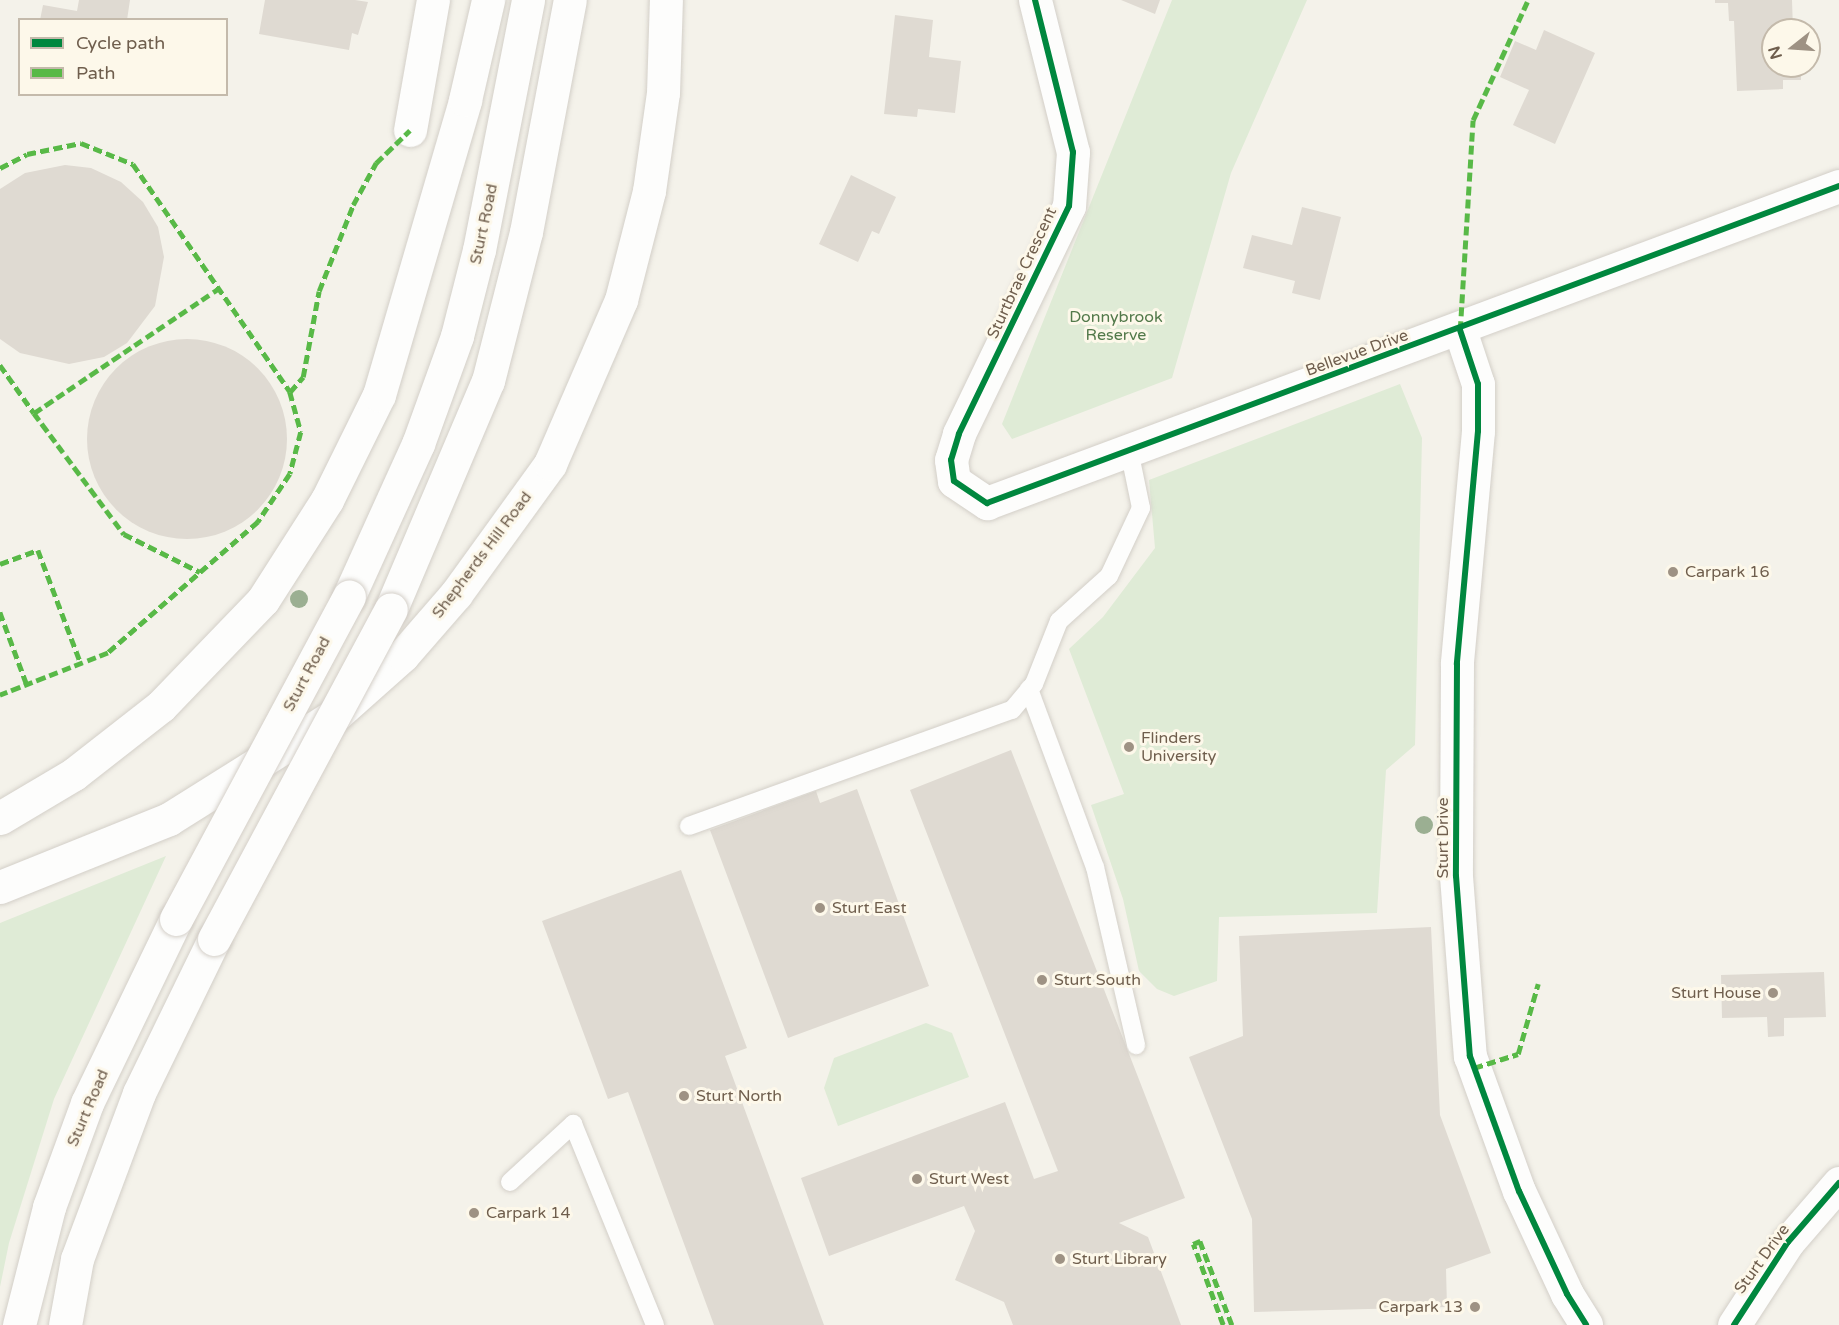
<!DOCTYPE html>
<html>
<head>
<meta charset="utf-8">
<style>
	body { margin:0 }
	#map { position:relative; width:1839px; height:1325px; overflow:hidden; background:#f4f2ea; font-family:"Varela Round",sans-serif }
	div>[style] { position:absolute }
	.green>* { inset:0; background:#dfebd6 }
	.building>* { inset:0; background:#dfdad2 }
	.round { border-radius:50% }
	.roads { filter:drop-shadow(0 0 2px #d3cfc8) drop-shadow(0 0 2px #d3cfc8) }
	.lane>* { height:18px; margin:-9px; padding:0 9px; transform-origin:9px; border-radius:9px; background:#fdfdfc }
	.street>* { height:33px; margin:-16.5px; padding:0 16.5px; transform-origin:16.5px; border-radius:16.5px; background:#fdfdfc }
	.secondary>* { height:33px; margin:-16.5px; padding:0 16.5px; transform-origin:16.5px; border-radius:16.5px; background:#fdfdfc }
	.bridges { filter:drop-shadow(0 0 2px #d4cfc8) drop-shadow(0 0 2px #d4cfc8) }
	.secondary-bridge>* { height:33px; margin:-16.5px; padding:0 16.5px; transform-origin:16.5px; border-radius:16.5px; background:#fdfdfc }
	.quiet>* { height:4.5px; margin-top:-2.25px; transform-origin:0; background:repeating-linear-gradient(90deg,#58b947 0 9px,transparent 0 13.5px) }
	.cycleway>* { height:6px; margin:-3px; padding:0 3px; transform-origin:3px; border-radius:3px; background:#00873e }
	.trees>* { width:18px; height:18px; margin:-9px; border-radius:50%; background:#9baf92 }
	.dots>* { width:16px; height:16px; translate:-50% -50%; box-sizing:border-box; border:3px solid #fdf8ea; border-radius:50% }
	span { translate:-50% -50%; white-space:nowrap; text-align:center; line-height:1.15; -webkit-text-stroke:6px #fdf8ea; paint-order:stroke }
	.street-label { font-size:16px; color:#6f5e4d }
	.park-label { font-size:16px; color:#52794a }
	.poi-label { font-size:16px; color:#6f5e4d }
	.left { translate:0 -50%; text-align:left }
	.right { translate:-100% -50%; text-align:right }
	.legend { position:absolute; left:18px; top:18px; width:210px; height:78px; box-sizing:border-box; background:#fdf8ea; border:2px solid #c4baab; margin:0; padding:8px 10px; list-style:none; font-size:18px; color:#6f5e4d }
	.legend li { display:flex; align-items:center; gap:12px; height:30px }
	.legend b { width:30px; border:2px solid #c4baab }
	.north { position:absolute; left:1761px; top:18px; width:60px; height:60px; box-sizing:border-box; background:#fdf8ea; border:2px solid #c4baab; border-radius:50%; rotate:253deg; font-size:16px; font-weight:700; line-height:24px; text-align:center; color:#6f5e4d }
	.north::after { content:''; display:block; margin:auto; width:21px; height:27px; background:#9e9284; clip-path:polygon(50% 0,100% 100%,50% 72%,0 100%) }
</style>
</head>
<body>
<div id="map">
	<div class="green">
		<i style="clip-path:polygon(1172px 0,1307px 0,1231px 173px,1172px 378px,1012px 439px,1002px 424px)"></i>
		<i style="clip-path:polygon(1400px 384px,1422px 438px,1415px 745px,1386px 770px,1377px 913px,1219px 917px,1217px 981px,1174px 996px,1157px 989px,1139px 971px,1123px 899px,1091px 805px,1124px 794px,1069px 649px,1103px 617px,1155px 548px,1149px 480px)"></i>
		<i style="clip-path:polygon(166px 856px,54px 1099px,9px 1243px,0 1287px,0 923px)"></i>
		<i style="clip-path:polygon(926px 1023px,952px 1033px,969px 1077px,838px 1126px,824px 1088px,834px 1058px)"></i>
	</div>
	<div class="building">
		<i style="clip-path:polygon(79px 0,130px 0,127px 20px,40px 20px,43px 5px,77px 11px)"></i>
		<i style="clip-path:polygon(265px 0,355px 0,368px 2px,358px 35px,352px 33px,349px 50px,259px 34px)"></i>
		<i style="clip-path:polygon(1121px 0,1160px 0,1155px 14px)"></i>
		<i style="clip-path:polygon(1715px 0,1792px 0,1793px 30px,1773px 30px,1773px 66px,1801px 66px,1801px 80px,1783px 80px,1783px 89px,1737px 91px,1734px 21px,1729px 21px,1728px 3px,1715px 3px)"></i>
		<i style="clip-path:polygon(895px 15px,933px 20px,929px 57px,961px 61px,955px 113px,918px 109px,917px 117px,884px 114px)"></i>
		<i style="clip-path:polygon(1544px 30px,1595px 53px,1555px 144px,1513px 125px,1529px 90px,1500px 77px,1515px 41px,1536px 50px)"></i>
		<i style="clip-path:polygon(65px 165px,91px 168px,121px 182px,143px 202px,158px 227px,164px 257px,155px 306px,127px 343px,104px 357px,69px 364px,20px 353px,0 339px,0 189px,25px 173px)"></i>
		<i style="clip-path:polygon(851px 175px,896px 197px,879px 234px,872px 231px,858px 262px,819px 244px)"></i>
		<i style="clip-path:polygon(1302px 207px,1341px 217px,1320px 300px,1292px 293px,1295px 281px,1243px 268px,1252px 235px,1292px 245px)"></i>
		<i class="round" style="left:87px;top:339px;width:200px;height:200px"></i>
		<i style="clip-path:polygon(1011px 750px,1185px 1198px,1119px 1223px,1148px 1237px,1181px 1325px,1013px 1325px,1004px 1302px,955px 1280px,975px 1231px,964px 1206px,829px 1256px,801px 1178px,1005px 1102px,1034px 1179px,1058px 1171px,910px 790px)"></i>
		<i style="clip-path:polygon(857px 789px,929px 986px,788px 1038px,710px 830px,816px 791px,820px 803px)"></i>
		<i style="clip-path:polygon(681px 870px,747px 1048px,725px 1056px,824px 1325px,714px 1325px,628px 1092px,608px 1099px,542px 921px)"></i>
		<i style="clip-path:polygon(1431px 927px,1440px 1115px,1491px 1253px,1446px 1269px,1447px 1307px,1254px 1312px,1252px 1219px,1189px 1057px,1243px 1036px,1239px 936px)"></i>
		<i style="clip-path:polygon(1824px 972px,1826px 1017px,1784px 1018px,1784px 1036px,1768px 1037px,1767px 1017px,1722px 1018px,1721px 975px)"></i>
	</div>
	<div class="roads">
		<div class="lane">
			<i style="left:1029px;top:689px;width:190px;rotate:69.7deg"></i>
			<i style="left:1095px;top:867px;width:183px;rotate:77deg"></i>
			<i style="left:689px;top:826px;width:343px;rotate:-19.8deg"></i>
			<i style="left:1012px;top:710px;width:34px;rotate:-50deg"></i>
			<i style="left:1034px;top:684px;width:68px;rotate:-68.4deg"></i>
			<i style="left:1059px;top:621px;width:67px;rotate:-42deg"></i>
			<i style="left:1109px;top:576px;width:75px;rotate:-64.8deg"></i>
			<i style="left:1141px;top:508px;width:59px;rotate:-101.7deg"></i>
			<i style="left:510px;top:1182px;width:86px;rotate:-42.6deg"></i>
			<i style="left:573px;top:1124px;width:217px;rotate:67.8deg"></i>
		</div>
		<div class="street">
			<i style="left:1035px;top:0;width:157px;rotate:76deg"></i>
			<i style="left:1073px;top:152px;width:54px;rotate:94.2deg"></i>
			<i style="left:1069px;top:206px;width:253px;rotate:115.8deg"></i>
			<i style="left:959px;top:434px;width:27px;rotate:107deg"></i>
			<i style="left:951px;top:460px;width:21px;rotate:82deg"></i>
			<i style="left:954px;top:481px;width:40px;rotate:34deg"></i>
			<i style="left:987px;top:503px;width:909px;rotate:-20.41deg"></i>
			<i style="left:410px;top:130px;width:132px;rotate:-80deg"></i>
			<i style="left:1460px;top:330px;width:57px;rotate:71.6deg"></i>
			<i style="left:1478px;top:384px;width:47px;rotate:90deg"></i>
			<i style="left:1478px;top:431px;width:234px;rotate:95.2deg"></i>
			<i style="left:1457px;top:664px;width:212px;rotate:90.3deg"></i>
			<i style="left:1456px;top:876px;width:181px;rotate:85.6deg"></i>
			<i style="left:1470px;top:1056px;width:144px;rotate:70.1deg"></i>
			<i style="left:1519px;top:1191px;width:114px;rotate:65deg"></i>
			<i style="left:1567px;top:1294px;width:36px;rotate:58deg"></i>
			<i style="left:1734px;top:1325px;width:99px;rotate:-57deg"></i>
			<i style="left:1788px;top:1242px;width:78px;rotate:-49.2deg"></i>
		</div>
		<div class="secondary">
			<i style="left:349px;top:596px;width:167px;rotate:-65.6deg"></i>
			<i style="left:418px;top:444px;width:115px;rotate:-70.1deg"></i>
			<i style="left:457px;top:336px;width:89px;rotate:-75.7deg"></i>
			<i style="left:479px;top:250px;width:255px;rotate:-78.9deg"></i>
			<i style="left:391px;top:609px;width:248px;rotate:-67deg"></i>
			<i style="left:488px;top:381px;width:154px;rotate:-75.7deg"></i>
			<i style="left:526px;top:232px;width:236px;rotate:-79.3deg"></i>
			<i style="left:0;top:818px;width:86px;rotate:-30.7deg"></i>
			<i style="left:74px;top:774px;width:110px;rotate:-38deg"></i>
			<i style="left:161px;top:706px;width:147px;rotate:-46.1deg"></i>
			<i style="left:263px;top:600px;width:119px;rotate:-57.4deg"></i>
			<i style="left:327px;top:500px;width:117px;rotate:-63.7deg"></i>
			<i style="left:379px;top:395px;width:307px;rotate:-73.7deg"></i>
			<i style="left:465px;top:100px;width:103px;rotate:-77deg"></i>
			<i style="left:0;top:887px;width:182px;rotate:-21.9deg"></i>
			<i style="left:169px;top:819px;width:199px;rotate:-32.1deg"></i>
			<i style="left:338px;top:713px;width:87px;rotate:-41.7deg"></i>
			<i style="left:403px;top:655px;width:81px;rotate:-49deg"></i>
			<i style="left:456px;top:594px;width:160px;rotate:-54.1deg"></i>
			<i style="left:550px;top:464px;width:179px;rotate:-66.6deg"></i>
			<i style="left:621px;top:300px;width:113px;rotate:-75.6deg"></i>
			<i style="left:649px;top:191px;width:99px;rotate:-81.9deg"></i>
			<i style="left:663px;top:93px;width:93px;rotate:-88.2deg"></i>
			<i style="left:19px;top:1325px;width:122px;rotate:-75.7deg"></i>
			<i style="left:49px;top:1207px;width:111px;rotate:-69.9deg"></i>
			<i style="left:87px;top:1103px;width:204px;rotate:-64.2deg"></i>
			<i style="left:65px;top:1325px;width:67px;rotate:-79.7deg"></i>
			<i style="left:77px;top:1259px;width:177px;rotate:-69.5deg"></i>
			<i style="left:139px;top:1093px;width:171px;rotate:-64deg"></i>
		</div>
	</div>
	<div class="bridges">
		<div class="secondary-bridge">
			<i style="left:176px;top:919px;width:366px;rotate:-61.8deg"></i>
			<i style="left:214px;top:939px;width:374px;rotate:-61.8deg"></i>
		</div>
	</div>
	<div class="quiet">
		<i style="left:0;top:168px;width:30px;rotate:-27deg"></i>
		<i style="left:27px;top:154px;width:55px;rotate:-11.5deg"></i>
		<i style="left:81px;top:143px;width:56px;rotate:22deg"></i>
		<i style="left:133px;top:164px;width:277px;rotate:55.4deg"></i>
		<i style="left:290px;top:392px;width:41px;rotate:74.6deg"></i>
		<i style="left:301px;top:432px;width:43px;rotate:104.7deg"></i>
		<i style="left:290px;top:474px;width:58px;rotate:123.7deg"></i>
		<i style="left:258px;top:522px;width:199px;rotate:138.9deg"></i>
		<i style="left:108px;top:653px;width:116px;rotate:158.7deg"></i>
		<i style="left:1460px;top:330px;width:210px;rotate:-86.5deg"></i>
		<i style="left:1473px;top:120px;width:132px;rotate:-65.4deg"></i>
		<i style="left:0;top:365px;width:59px;rotate:54.7deg"></i>
		<i style="left:34px;top:413px;width:223px;rotate:-34deg"></i>
		<i style="left:290px;top:392px;width:20px;rotate:-49deg"></i>
		<i style="left:303px;top:377px;width:87px;rotate:-79.5deg"></i>
		<i style="left:319px;top:291px;width:92px;rotate:-68.4deg"></i>
		<i style="left:353px;top:205px;width:48px;rotate:-61.3deg"></i>
		<i style="left:376px;top:163px;width:47px;rotate:-44.1deg"></i>
		<i style="left:34px;top:413px;width:151px;rotate:53.4deg"></i>
		<i style="left:124px;top:534px;width:85px;rotate:26.6deg"></i>
		<i style="left:0;top:564px;width:40px;rotate:-20.2deg"></i>
		<i style="left:38px;top:550px;width:122px;rotate:69.3deg"></i>
		<i style="left:0;top:612px;width:78px;rotate:69.7deg"></i>
		<i style="left:1474px;top:1068px;width:46px;rotate:-17.7deg"></i>
		<i style="left:1518px;top:1054px;width:73px;rotate:-74.1deg"></i>
		<i style="left:1223px;top:1325px;width:86px;rotate:-110.3deg"></i>
		<i style="left:1193px;top:1244px;width:8px;rotate:-23deg"></i>
		<i style="left:1200px;top:1241px;width:90px;rotate:69.1deg"></i>
	</div>
	<div class="cycleway">
		<i style="left:1035px;top:0;width:157px;rotate:76deg"></i>
		<i style="left:1073px;top:152px;width:54px;rotate:94.2deg"></i>
		<i style="left:1069px;top:206px;width:253px;rotate:115.8deg"></i>
		<i style="left:959px;top:434px;width:27px;rotate:107deg"></i>
		<i style="left:951px;top:460px;width:21px;rotate:82deg"></i>
		<i style="left:954px;top:481px;width:40px;rotate:34deg"></i>
		<i style="left:987px;top:503px;width:909px;rotate:-20.41deg"></i>
		<i style="left:1460px;top:330px;width:57px;rotate:71.6deg"></i>
		<i style="left:1478px;top:384px;width:47px;rotate:90deg"></i>
		<i style="left:1478px;top:431px;width:234px;rotate:95.2deg"></i>
		<i style="left:1457px;top:664px;width:212px;rotate:90.3deg"></i>
		<i style="left:1456px;top:876px;width:181px;rotate:85.6deg"></i>
		<i style="left:1470px;top:1056px;width:144px;rotate:70.1deg"></i>
		<i style="left:1519px;top:1191px;width:114px;rotate:65deg"></i>
		<i style="left:1567px;top:1294px;width:36px;rotate:58deg"></i>
		<i style="left:1734px;top:1325px;width:99px;rotate:-57deg"></i>
		<i style="left:1788px;top:1242px;width:78px;rotate:-49.2deg"></i>
	</div>
	<div class="trees">
		<i style="left:299px;top:599px"></i>
		<i style="left:1424px;top:825px"></i>
	</div>
	<div class="dots">
		<i style="left:1673px;top:572px;background:#9e9284"></i>
		<i style="left:1129px;top:747px;background:#9e9284"></i>
		<i style="left:820px;top:908px;background:#9e9284"></i>
		<i style="left:1042px;top:980px;background:#9e9284"></i>
		<i style="left:1773px;top:993px;background:#9e9284"></i>
		<i style="left:684px;top:1096px;background:#9e9284"></i>
		<i style="left:917px;top:1179px;background:#9e9284"></i>
		<i style="left:474px;top:1213px;background:#9e9284"></i>
		<i style="left:1060px;top:1259px;background:#9e9284"></i>
		<i style="left:1475px;top:1307px;background:#9e9284"></i>
	</div>
	<div class="street-label">
		<span style="left:484px;top:224px;rotate:-78deg">Sturt Road</span>
		<span style="left:1022px;top:273px;rotate:-65deg">Sturtbrae Crescent</span>
		<span style="left:1357px;top:353px;rotate:-20deg">Bellevue Drive</span>
		<span style="left:482px;top:555px;rotate:-53deg">Shepherds Hill Road</span>
		<span style="left:307px;top:674px;rotate:-62deg">Sturt Road</span>
		<span style="left:1443px;top:838px;rotate:-90deg">Sturt Drive</span>
		<span style="left:88px;top:1108px;rotate:-67deg">Sturt Road</span>
		<span style="left:1762px;top:1259px;rotate:-54deg">Sturt Drive</span>
	</div>
	<div class="park-label">
		<span style="left:1116px;top:326px">Donnybrook<br>Reserve</span>
	</div>
	<div class="poi-label">
		<span class="left" style="left:1685px;top:572px">Carpark 16</span>
		<span class="left" style="left:1141px;top:747px">Flinders<br>University</span>
		<span class="left" style="left:832px;top:908px">Sturt East</span>
		<span class="left" style="left:1054px;top:980px">Sturt South</span>
		<span class="right" style="left:1761px;top:993px">Sturt House</span>
		<span class="left" style="left:696px;top:1096px">Sturt North</span>
		<span class="left" style="left:929px;top:1179px">Sturt West</span>
		<span class="left" style="left:486px;top:1213px">Carpark 14</span>
		<span class="left" style="left:1072px;top:1259px">Sturt Library</span>
		<span class="right" style="left:1463px;top:1307px">Carpark 13</span>
	</div>
	<ul class="legend">
	<li><b style="height:8px;background:#00873e"></b>Cycle path</li>
	<li><b style="height:8px;background:#58b947"></b>Path</li>
	</ul>
	<div class="north">N</div>
</div>
</body>
</html>
